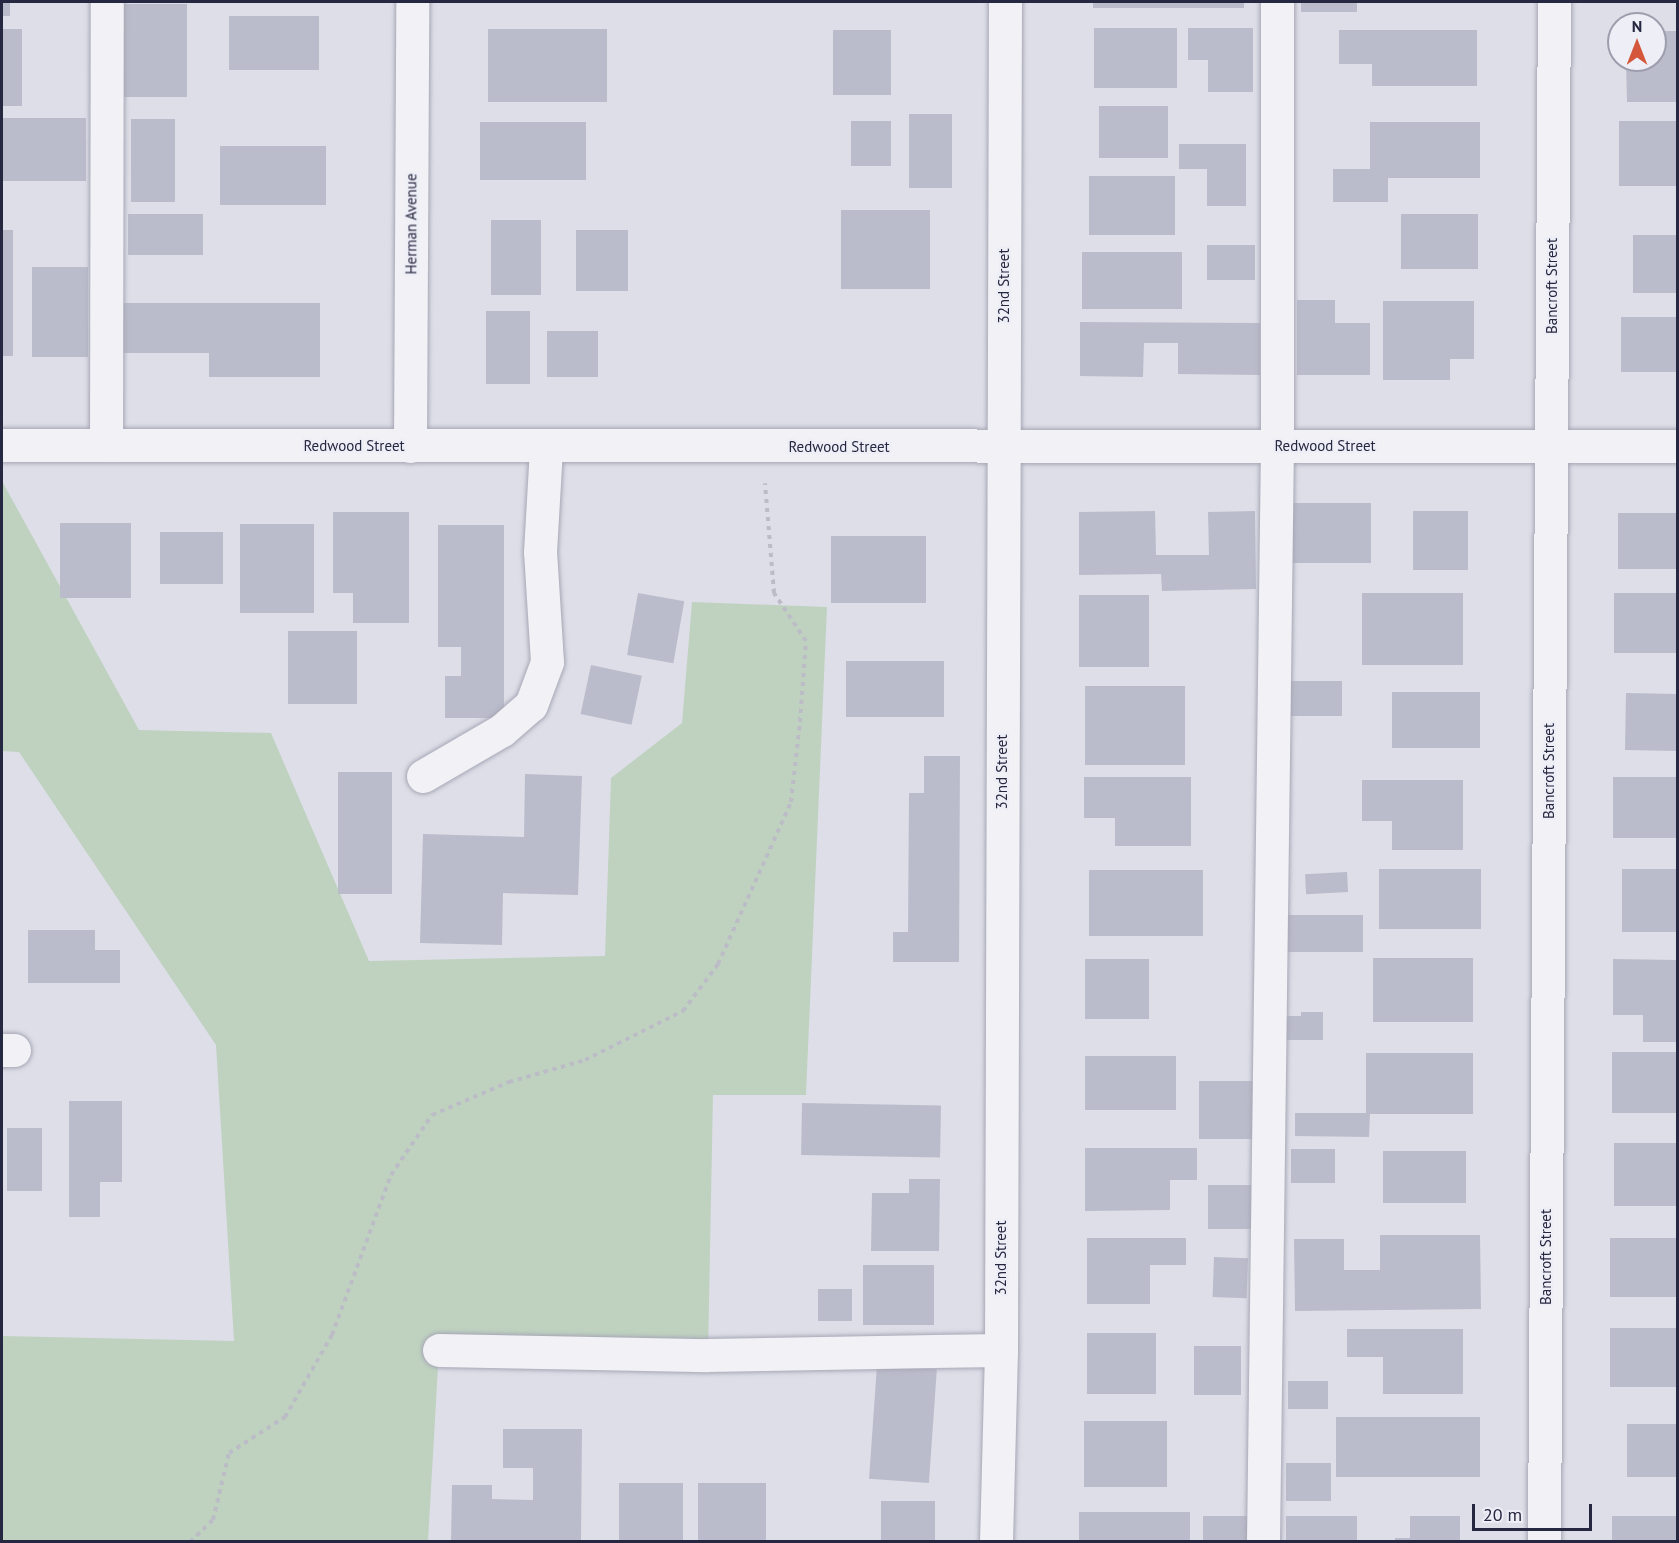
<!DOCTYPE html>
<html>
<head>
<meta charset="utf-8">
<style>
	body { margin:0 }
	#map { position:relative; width:1679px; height:1543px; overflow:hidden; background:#dedee8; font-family:"PT Sans",sans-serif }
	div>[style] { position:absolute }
	.green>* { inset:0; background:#bfd2c0 }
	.building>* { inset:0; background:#bbbccb; transform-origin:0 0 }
	.path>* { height:4px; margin-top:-2px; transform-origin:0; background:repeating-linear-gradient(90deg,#bcbcc7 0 4.5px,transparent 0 9px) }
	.roads { filter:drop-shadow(0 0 2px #a7a7b6) drop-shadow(0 0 2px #a7a7b6) }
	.minor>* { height:33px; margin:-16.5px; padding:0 16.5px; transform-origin:16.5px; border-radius:16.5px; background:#f1f1f6 }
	span { translate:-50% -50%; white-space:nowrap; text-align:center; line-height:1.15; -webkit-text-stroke:4.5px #edeef6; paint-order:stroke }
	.street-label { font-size:15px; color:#262740 }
	.frame { position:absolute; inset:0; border:3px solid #262740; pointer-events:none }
	.north { position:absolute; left:1607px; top:12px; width:60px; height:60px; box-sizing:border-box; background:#edeef6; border:2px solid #9d9ead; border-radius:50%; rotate:0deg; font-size:16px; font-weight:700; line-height:24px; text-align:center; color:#262740 }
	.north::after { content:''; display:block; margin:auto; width:21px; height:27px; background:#d4573c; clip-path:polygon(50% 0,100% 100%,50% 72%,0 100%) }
	.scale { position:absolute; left:1472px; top:1504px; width:120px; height:27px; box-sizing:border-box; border:3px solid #262740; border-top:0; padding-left:8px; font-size:18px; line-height:21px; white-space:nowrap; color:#262740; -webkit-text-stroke:4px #edeef6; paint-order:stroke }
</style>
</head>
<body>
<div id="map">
	<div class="green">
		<i style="clip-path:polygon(2px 481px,139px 730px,271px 733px,369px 961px,605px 956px,611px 778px,682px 723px,692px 602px,827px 607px,806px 1095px,713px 1095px,708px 1355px,439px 1350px,428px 1541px,2px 1541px,2px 1336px,234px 1341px,216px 1045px,19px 752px,2px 751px)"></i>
	</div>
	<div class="building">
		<i style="left:2px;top:2px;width:8px;height:14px"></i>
		<i style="left:1093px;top:2px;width:151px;height:6px"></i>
		<i style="left:1301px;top:2px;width:56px;height:10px"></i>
		<i style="left:123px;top:4px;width:64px;height:93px"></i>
		<i style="left:229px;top:16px;width:90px;height:54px"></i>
		<i style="left:1094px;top:28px;width:83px;height:60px"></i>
		<i style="clip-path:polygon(1188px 28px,1253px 28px,1253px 92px,1208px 92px,1208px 60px,1188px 60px)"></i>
		<i style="left:2px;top:29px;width:20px;height:77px"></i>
		<i style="left:488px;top:29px;width:119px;height:73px"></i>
		<i style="left:833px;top:30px;width:58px;height:65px"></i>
		<i style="clip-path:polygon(1339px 30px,1477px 30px,1477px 86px,1372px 86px,1372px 64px,1339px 64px)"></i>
		<i style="clip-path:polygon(1655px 31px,1678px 31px,1678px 102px,1627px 102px,1626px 60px,1655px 60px)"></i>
		<i style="left:1099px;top:106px;width:69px;height:52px"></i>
		<i style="left:909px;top:114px;width:43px;height:74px"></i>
		<i style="left:2px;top:118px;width:84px;height:63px"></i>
		<i style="left:131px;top:119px;width:44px;height:83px"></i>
		<i style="left:851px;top:121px;width:40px;height:45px"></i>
		<i style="left:1619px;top:121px;width:59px;height:65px"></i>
		<i style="left:480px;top:122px;width:106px;height:58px"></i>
		<i style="clip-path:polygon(1370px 122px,1480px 122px,1480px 178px,1388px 178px,1388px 202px,1333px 202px,1333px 169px,1370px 169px)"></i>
		<i style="clip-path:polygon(1179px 144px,1246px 144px,1246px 206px,1207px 206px,1207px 169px,1179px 169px)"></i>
		<i style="left:220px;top:146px;width:106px;height:59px"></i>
		<i style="left:1089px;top:176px;width:86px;height:59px"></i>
		<i style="left:841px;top:210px;width:89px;height:79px"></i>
		<i style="left:128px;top:214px;width:75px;height:41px"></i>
		<i style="left:1401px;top:214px;width:77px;height:55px"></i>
		<i style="left:491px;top:220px;width:50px;height:75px"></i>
		<i style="left:2px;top:230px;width:11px;height:126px"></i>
		<i style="left:576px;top:230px;width:52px;height:61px"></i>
		<i style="left:1633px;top:235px;width:45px;height:58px"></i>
		<i style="left:1255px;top:245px;width:35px;height:48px;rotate:90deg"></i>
		<i style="left:1082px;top:252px;width:100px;height:57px"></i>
		<i style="left:32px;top:267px;width:56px;height:90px"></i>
		<i style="clip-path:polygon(1297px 300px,1335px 300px,1335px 323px,1370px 323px,1370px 375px,1297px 375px)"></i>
		<i style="clip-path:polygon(1383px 301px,1474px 301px,1474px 359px,1450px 359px,1450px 380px,1383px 380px)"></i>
		<i style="clip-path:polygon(122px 303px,320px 303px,320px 377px,209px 377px,209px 353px,122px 353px)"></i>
		<i style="left:486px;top:311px;width:44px;height:73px"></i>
		<i style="left:1621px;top:317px;width:57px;height:55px"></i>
		<i style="clip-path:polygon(1080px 322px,1260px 323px,1260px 375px,1178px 374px,1178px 343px,1144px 343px,1143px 377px,1080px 376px)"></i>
		<i style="left:547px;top:331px;width:51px;height:46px"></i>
		<i style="left:1291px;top:503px;width:80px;height:60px"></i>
		<i style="clip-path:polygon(1155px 511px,1156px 555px,1209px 555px,1208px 512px,1255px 511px,1256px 589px,1162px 591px,1161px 574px,1079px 575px,1079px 512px)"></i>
		<i style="left:1413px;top:511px;width:55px;height:59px"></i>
		<i style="clip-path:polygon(333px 512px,409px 512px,409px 623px,353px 623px,353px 593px,333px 593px)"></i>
		<i style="left:1618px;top:513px;width:60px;height:56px"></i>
		<i style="left:60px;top:523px;width:71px;height:75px"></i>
		<i style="left:240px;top:524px;width:74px;height:89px"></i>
		<i style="clip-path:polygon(438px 525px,504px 525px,504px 718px,445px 718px,445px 676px,461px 676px,461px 647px,438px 647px)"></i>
		<i style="left:160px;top:532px;width:63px;height:52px"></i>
		<i style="left:831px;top:536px;width:95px;height:67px"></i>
		<i style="left:638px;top:593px;width:47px;height:63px;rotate:10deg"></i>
		<i style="left:1362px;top:593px;width:101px;height:72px"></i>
		<i style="left:1614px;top:593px;width:64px;height:60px"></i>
		<i style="left:1079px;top:595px;width:70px;height:72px"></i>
		<i style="left:288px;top:631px;width:69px;height:73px"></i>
		<i style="left:846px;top:661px;width:98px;height:56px"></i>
		<i style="left:591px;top:665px;width:52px;height:50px;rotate:12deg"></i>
		<i style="left:1291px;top:681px;width:51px;height:35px"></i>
		<i style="left:1085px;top:686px;width:100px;height:79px"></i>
		<i style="left:1392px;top:692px;width:88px;height:56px"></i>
		<i style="left:1626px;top:693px;width:52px;height:57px;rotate:1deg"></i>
		<i style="clip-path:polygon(924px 756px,960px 756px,959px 962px,893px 962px,893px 932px,908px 932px,909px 793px,924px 793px)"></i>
		<i style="left:338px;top:772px;width:54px;height:122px"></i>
		<i style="clip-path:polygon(525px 774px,582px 776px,578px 895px,503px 893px,502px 945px,420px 943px,423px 834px,524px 837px)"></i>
		<i style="clip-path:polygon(1084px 777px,1191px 777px,1191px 846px,1115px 846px,1115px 818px,1084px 818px)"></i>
		<i style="left:1613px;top:777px;width:65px;height:61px"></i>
		<i style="clip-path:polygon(1362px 780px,1463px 780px,1463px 850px,1392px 850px,1392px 821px,1362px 821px)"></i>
		<i style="left:1379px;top:869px;width:102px;height:60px"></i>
		<i style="left:1622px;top:869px;width:56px;height:63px"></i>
		<i style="left:1089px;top:870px;width:114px;height:66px"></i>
		<i style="left:1347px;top:872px;width:20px;height:42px;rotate:87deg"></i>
		<i style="left:1286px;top:915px;width:77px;height:37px"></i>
		<i style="clip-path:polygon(28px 930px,95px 930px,95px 950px,120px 950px,120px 983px,28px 983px)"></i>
		<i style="left:1473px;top:958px;width:64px;height:100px;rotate:90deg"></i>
		<i style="left:1085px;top:959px;width:64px;height:60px"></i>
		<i style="clip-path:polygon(1613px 959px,1678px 960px,1678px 1042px,1643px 1042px,1643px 1015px,1613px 1015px)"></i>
		<i style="clip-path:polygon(1301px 1012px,1323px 1012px,1323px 1040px,1286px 1040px,1286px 1016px,1301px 1016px)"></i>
		<i style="left:1612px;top:1052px;width:66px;height:61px"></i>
		<i style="clip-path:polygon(1366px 1053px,1473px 1053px,1473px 1114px,1370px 1114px,1369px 1137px,1295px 1136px,1295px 1113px,1366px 1113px)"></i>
		<i style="left:1085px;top:1056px;width:91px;height:54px"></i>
		<i style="left:1199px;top:1081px;width:56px;height:58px"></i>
		<i style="clip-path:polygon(69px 1101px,122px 1101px,122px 1182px,100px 1182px,100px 1217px,69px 1217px)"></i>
		<i style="left:802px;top:1103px;width:139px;height:52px;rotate:1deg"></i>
		<i style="left:7px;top:1128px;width:35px;height:63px"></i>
		<i style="left:1614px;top:1143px;width:64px;height:63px"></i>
		<i style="clip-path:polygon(1085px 1148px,1197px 1148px,1197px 1180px,1170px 1180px,1170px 1210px,1085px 1211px)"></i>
		<i style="left:1291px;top:1149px;width:44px;height:34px"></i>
		<i style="left:1383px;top:1151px;width:83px;height:52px"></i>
		<i style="clip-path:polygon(909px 1179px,940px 1179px,939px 1251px,871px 1251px,872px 1193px,909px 1193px)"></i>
		<i style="left:1208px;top:1185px;width:45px;height:44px"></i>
		<i style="clip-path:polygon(1380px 1235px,1480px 1235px,1481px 1309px,1295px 1311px,1294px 1239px,1344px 1239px,1344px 1270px,1380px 1270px)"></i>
		<i style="clip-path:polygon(1087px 1238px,1186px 1238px,1186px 1265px,1150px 1265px,1150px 1304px,1087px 1304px)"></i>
		<i style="left:1610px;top:1238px;width:68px;height:59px"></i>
		<i style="left:1214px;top:1257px;width:34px;height:40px;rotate:2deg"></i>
		<i style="left:863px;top:1265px;width:71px;height:60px"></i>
		<i style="left:818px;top:1289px;width:34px;height:32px"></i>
		<i style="left:1610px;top:1328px;width:68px;height:59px"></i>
		<i style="clip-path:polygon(1347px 1329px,1463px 1329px,1463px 1394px,1383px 1394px,1383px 1357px,1347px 1357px)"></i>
		<i style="left:1087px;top:1333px;width:69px;height:61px"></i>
		<i style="left:1194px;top:1346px;width:47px;height:49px"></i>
		<i style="left:877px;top:1365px;width:60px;height:114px;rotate:4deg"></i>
		<i style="left:1288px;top:1381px;width:40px;height:28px"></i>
		<i style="left:1336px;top:1417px;width:144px;height:60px"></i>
		<i style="left:1084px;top:1421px;width:83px;height:66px"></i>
		<i style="left:1627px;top:1424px;width:51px;height:53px"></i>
		<i style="clip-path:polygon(503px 1429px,582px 1429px,581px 1542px,451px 1542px,452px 1485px,492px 1485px,492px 1499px,533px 1500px,533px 1468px,503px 1468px)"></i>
		<i style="left:1286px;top:1463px;width:45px;height:38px"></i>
		<i style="left:619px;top:1483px;width:64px;height:59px"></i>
		<i style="left:698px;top:1483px;width:68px;height:59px"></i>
		<i style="left:881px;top:1501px;width:54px;height:41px"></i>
		<i style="left:1079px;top:1512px;width:111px;height:30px"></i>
		<i style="left:1203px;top:1516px;width:49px;height:26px"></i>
		<i style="left:1286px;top:1516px;width:71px;height:26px"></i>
		<i style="clip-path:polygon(1410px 1516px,1460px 1516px,1460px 1542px,1395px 1542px,1395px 1538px,1410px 1538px)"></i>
		<i style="left:1612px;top:1516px;width:66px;height:26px"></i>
	</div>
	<div class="path">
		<i style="left:190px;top:1542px;width:32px;rotate:-44deg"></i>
		<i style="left:213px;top:1520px;width:69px;rotate:-76.6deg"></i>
		<i style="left:229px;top:1453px;width:67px;rotate:-32.7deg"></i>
		<i style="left:285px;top:1417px;width:95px;rotate:-60.2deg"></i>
		<i style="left:332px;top:1335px;width:171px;rotate:-69.8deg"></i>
		<i style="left:391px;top:1175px;width:73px;rotate:-55.7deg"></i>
		<i style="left:432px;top:1115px;width:84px;rotate:-23.2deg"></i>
		<i style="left:509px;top:1082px;width:79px;rotate:-16.1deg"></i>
		<i style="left:585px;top:1060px;width:110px;rotate:-26.6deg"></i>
		<i style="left:683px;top:1011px;width:59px;rotate:-53.3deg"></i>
		<i style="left:718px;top:964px;width:178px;rotate:-65.7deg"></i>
		<i style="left:791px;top:802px;width:81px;rotate:-83.6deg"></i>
		<i style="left:800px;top:722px;width:81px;rotate:-85.8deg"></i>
		<i style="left:806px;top:641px;width:58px;rotate:-123.7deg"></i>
		<i style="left:774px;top:593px;width:110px;rotate:-94.7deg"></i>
	</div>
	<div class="roads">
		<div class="minor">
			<i style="left:2px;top:445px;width:1676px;rotate:0.03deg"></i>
			<i style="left:106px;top:445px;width:443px;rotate:-89.9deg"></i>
			<i style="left:410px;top:446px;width:444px;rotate:-89.7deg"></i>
			<i style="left:423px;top:776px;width:91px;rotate:-30.2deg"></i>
			<i style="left:502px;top:730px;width:38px;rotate:-41deg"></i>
			<i style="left:531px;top:705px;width:46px;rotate:-69.6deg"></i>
			<i style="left:547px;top:662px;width:110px;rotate:-93.6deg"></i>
			<i style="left:540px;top:552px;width:105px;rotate:-86.7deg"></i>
			<i style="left:2px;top:1050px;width:12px"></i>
			<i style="left:439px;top:1350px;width:269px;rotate:1.1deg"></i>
			<i style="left:708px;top:1355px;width:293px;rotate:-1deg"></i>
			<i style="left:996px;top:1542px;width:192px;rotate:-88.5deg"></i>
			<i style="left:1001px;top:1350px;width:1348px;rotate:-89.83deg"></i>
			<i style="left:1263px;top:1542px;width:1096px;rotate:-89.27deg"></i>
			<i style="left:1277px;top:446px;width:444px;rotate:-90deg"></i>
			<i style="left:1544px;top:1542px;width:1540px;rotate:-89.63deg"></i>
		</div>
	</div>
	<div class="street-label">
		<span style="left:411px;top:224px;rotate:-90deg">Herman Avenue</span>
		<span style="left:1004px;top:286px;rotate:-90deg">32nd Street</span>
		<span style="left:1552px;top:286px;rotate:-90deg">Bancroft Street</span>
		<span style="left:354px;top:446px">Redwood Street</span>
		<span style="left:1325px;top:446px">Redwood Street</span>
		<span style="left:839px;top:447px">Redwood Street</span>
		<span style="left:1549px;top:771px;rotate:-90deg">Bancroft Street</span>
		<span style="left:1002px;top:772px;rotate:-90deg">32nd Street</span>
		<span style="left:1546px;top:1257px;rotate:-90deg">Bancroft Street</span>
		<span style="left:1001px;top:1258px;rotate:-90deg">32nd Street</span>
	</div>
	<div class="frame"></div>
	<div class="north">N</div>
	<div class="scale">20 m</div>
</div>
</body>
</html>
